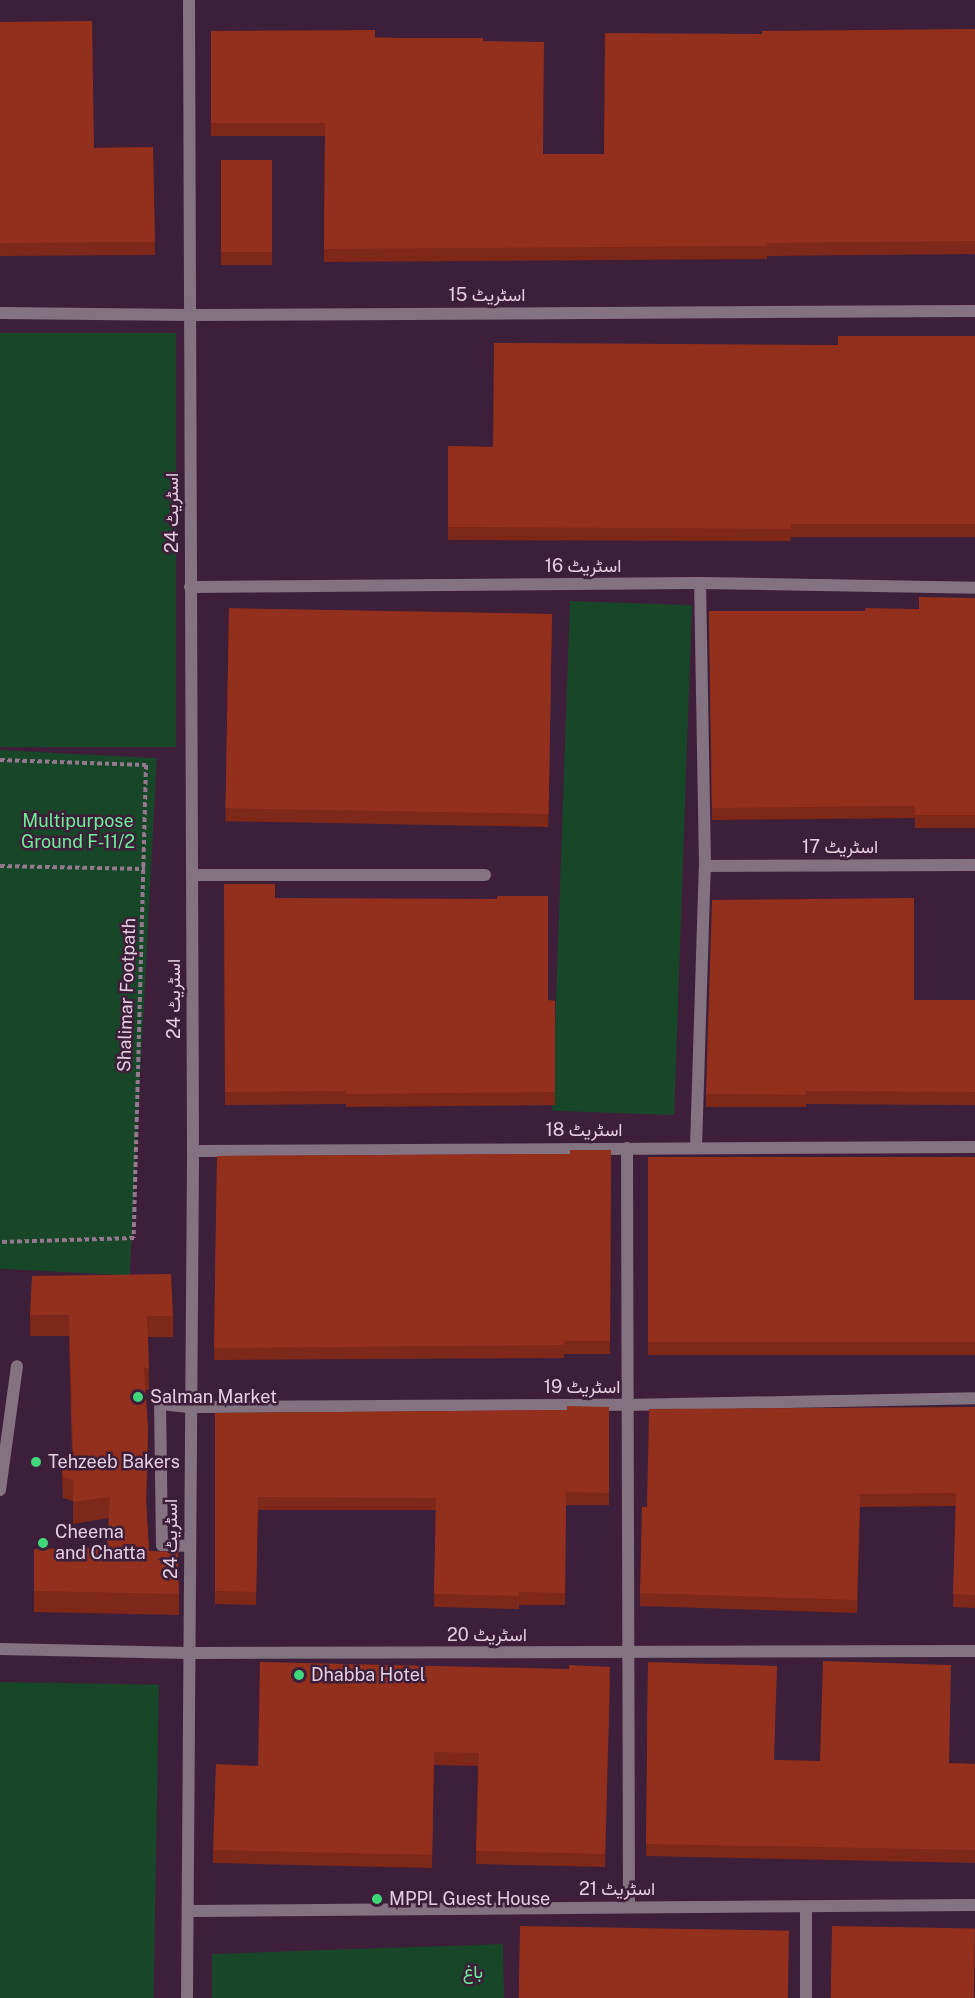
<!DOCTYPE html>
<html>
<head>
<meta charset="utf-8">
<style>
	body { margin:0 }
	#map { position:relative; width:975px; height:1998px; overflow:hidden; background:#3e1f3a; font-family:"Public Sans",Vazirmatn,sans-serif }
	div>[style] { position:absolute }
	.green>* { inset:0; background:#174728; transform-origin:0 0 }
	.path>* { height:4px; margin-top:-2px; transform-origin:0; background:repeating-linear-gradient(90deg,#93798e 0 4.5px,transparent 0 7.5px) }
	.service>* { height:12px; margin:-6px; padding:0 6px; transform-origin:6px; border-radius:6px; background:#837280 }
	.minor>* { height:12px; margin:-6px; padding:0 6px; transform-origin:6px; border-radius:6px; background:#837280 }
	.wall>* { inset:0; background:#7e2819; transform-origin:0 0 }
	.building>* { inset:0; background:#922f1d; transform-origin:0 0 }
	.dots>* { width:16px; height:16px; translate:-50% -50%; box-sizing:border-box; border:3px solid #3e1f3a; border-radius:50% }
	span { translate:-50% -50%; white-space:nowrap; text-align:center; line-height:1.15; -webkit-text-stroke:5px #3e1f3a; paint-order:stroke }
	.street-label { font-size:18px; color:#e4cfdf }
	.park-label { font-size:18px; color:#6cee98 }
	.poi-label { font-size:18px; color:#e4cfdf }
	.left { translate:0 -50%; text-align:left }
</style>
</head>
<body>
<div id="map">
	<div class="green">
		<i style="left:176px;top:333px;width:414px;height:176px;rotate:90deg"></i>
		<i style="left:570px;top:601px;width:122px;height:510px;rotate:2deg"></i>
		<i style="left:0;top:750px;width:157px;height:518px;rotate:3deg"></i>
		<i style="left:0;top:1682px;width:159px;height:316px;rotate:1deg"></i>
		<i style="clip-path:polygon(503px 1944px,504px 1998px,212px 1998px,212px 1954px)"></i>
	</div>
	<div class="path">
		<i style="left:0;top:760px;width:146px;rotate:2deg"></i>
		<i style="left:146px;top:765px;width:473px;rotate:91.5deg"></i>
		<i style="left:134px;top:1238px;width:134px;rotate:178.3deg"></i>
		<i style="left:0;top:866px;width:145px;rotate:1.2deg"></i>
	</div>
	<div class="service">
		<i style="left:192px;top:875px;width:293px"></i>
	</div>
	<div class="minor">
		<i style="left:0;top:313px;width:190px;rotate:0.6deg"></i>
		<i style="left:190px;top:315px;width:785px;rotate:-0.29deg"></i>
		<i style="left:190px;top:587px;width:510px;rotate:-0.45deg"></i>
		<i style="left:700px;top:583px;width:275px;rotate:1deg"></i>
		<i style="left:705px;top:866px;width:270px;rotate:-0.2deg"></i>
		<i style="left:696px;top:1147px;width:281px;rotate:-88.2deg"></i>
		<i style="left:705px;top:866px;width:283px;rotate:-91deg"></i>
		<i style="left:627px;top:1148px;width:758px;rotate:89.85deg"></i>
		<i style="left:193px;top:1151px;width:782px;rotate:-0.29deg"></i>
		<i style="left:0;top:1490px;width:125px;rotate:-82.2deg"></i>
		<i style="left:189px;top:1546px;width:27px;rotate:-178deg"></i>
		<i style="left:162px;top:1545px;width:141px;rotate:-90.8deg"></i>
		<i style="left:160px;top:1404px;width:29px;rotate:6deg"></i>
		<i style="left:189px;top:1407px;width:437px;rotate:-0.3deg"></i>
		<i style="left:626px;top:1405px;width:349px;rotate:-1.1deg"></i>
		<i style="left:0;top:1649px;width:189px;rotate:1.2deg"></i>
		<i style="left:189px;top:1653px;width:786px;rotate:-0.15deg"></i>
		<i style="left:188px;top:1911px;width:787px;rotate:-0.44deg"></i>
		<i style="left:187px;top:1998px;width:847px;rotate:-89.59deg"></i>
		<i style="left:193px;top:1151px;width:1151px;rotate:-90.2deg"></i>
		<i style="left:806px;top:1998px;width:90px;rotate:-90deg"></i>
	</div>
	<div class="wall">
		<i style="clip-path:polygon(0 22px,94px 148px,153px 147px,155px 255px,0 256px)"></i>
		<i style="clip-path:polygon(975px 29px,975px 254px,767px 256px,767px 259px,324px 262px,325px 136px,211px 136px,211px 31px,483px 41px,543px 154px,604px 154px,762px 34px)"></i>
		<i style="left:221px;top:160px;width:51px;height:105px"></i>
		<i style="clip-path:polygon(975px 336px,975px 537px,791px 537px,791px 541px,448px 540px,448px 446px,493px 447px,838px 345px)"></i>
		<i style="clip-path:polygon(975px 598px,975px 828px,915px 828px,915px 818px,712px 820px,709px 611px,865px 611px,919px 609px)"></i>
		<i style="left:552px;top:614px;width:213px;height:323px;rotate:91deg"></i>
		<i style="clip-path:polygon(224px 884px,275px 898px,548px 1000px,555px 1001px,555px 1105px,346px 1107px,346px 1104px,225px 1105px)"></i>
		<i style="clip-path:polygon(914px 1000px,975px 1000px,975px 1105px,806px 1104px,806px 1107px,706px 1107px,706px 1094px)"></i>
		<i style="clip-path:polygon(611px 1150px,610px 1354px,564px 1354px,564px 1358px,214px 1360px,217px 1156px,570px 1154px)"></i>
		<i style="left:975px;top:1157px;width:198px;height:327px;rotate:90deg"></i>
		<i style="clip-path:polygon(30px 1315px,173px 1316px,173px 1337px,148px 1337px,149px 1390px,145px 1389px,148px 1448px,146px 1506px,149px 1551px,179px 1594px,179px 1615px,34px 1612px,34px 1549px,107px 1548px,109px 1518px,73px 1524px,73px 1501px,63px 1498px,62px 1478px,62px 1457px,72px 1454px,69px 1336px,30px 1336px)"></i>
		<i style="clip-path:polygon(609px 1407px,609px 1505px,566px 1505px,565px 1605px,519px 1605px,519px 1609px,434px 1607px,436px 1510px,258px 1510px,256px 1605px,215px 1604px,215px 1413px,567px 1410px)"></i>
		<i style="clip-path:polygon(975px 1407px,975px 1608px,953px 1607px,956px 1506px,860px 1507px,857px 1613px,640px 1606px,640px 1593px,647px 1507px)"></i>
		<i style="clip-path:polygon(648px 1662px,775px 1760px,975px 1764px,975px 1863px,646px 1856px)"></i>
		<i style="clip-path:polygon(610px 1680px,605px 1867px,476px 1864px,478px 1766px,434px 1765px,432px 1868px,213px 1863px,213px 1850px,258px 1766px)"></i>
	</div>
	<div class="building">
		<i style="clip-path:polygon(92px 21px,94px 148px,153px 147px,155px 242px,0 243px,0 22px)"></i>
		<i style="clip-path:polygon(975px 29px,975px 241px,767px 243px,767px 246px,324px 249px,325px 123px,211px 123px,211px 31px,375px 30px,375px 38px,483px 38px,483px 41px,544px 42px,543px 154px,604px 154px,605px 33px,762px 34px,762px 31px)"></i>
		<i style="left:221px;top:160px;width:51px;height:92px"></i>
		<i style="clip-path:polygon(838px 336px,975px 336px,975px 524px,791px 524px,791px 529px,448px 527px,448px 446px,493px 447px,494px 343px,838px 345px)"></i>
		<i style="clip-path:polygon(919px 597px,975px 598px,975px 815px,915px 815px,915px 806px,712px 808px,709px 611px,865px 611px,865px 608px,919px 609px)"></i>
		<i style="left:552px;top:614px;width:200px;height:323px;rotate:91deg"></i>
		<i style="clip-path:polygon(224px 884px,275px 884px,275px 898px,497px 899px,497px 896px,548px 896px,548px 1000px,555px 1001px,555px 1092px,346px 1094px,346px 1091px,225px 1092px)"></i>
		<i style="clip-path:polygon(914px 898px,914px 1000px,975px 1000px,975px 1092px,806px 1091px,806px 1095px,706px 1094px,712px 900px)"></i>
		<i style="clip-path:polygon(570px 1150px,611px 1150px,610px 1341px,564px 1341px,564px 1345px,214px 1348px,217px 1156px,570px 1154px)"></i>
		<i style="left:975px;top:1157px;width:185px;height:327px;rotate:90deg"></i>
		<i style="clip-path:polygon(171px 1274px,173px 1316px,147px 1316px,149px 1369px,144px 1367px,148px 1427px,146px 1498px,149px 1551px,178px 1552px,179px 1594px,34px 1591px,34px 1549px,107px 1548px,110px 1497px,73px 1502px,73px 1480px,63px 1477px,62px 1457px,73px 1454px,69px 1315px,30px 1315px,32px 1276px)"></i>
		<i style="clip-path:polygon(567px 1406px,609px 1407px,609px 1493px,566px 1492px,565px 1593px,519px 1592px,519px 1596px,434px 1594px,436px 1498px,258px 1497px,256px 1592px,215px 1591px,215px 1413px,567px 1410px)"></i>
		<i style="clip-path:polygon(975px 1407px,975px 1595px,953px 1594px,956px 1493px,860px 1494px,857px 1600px,640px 1593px,642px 1507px,647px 1507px,649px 1409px)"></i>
		<i style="clip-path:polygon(823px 1661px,951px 1665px,949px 1763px,975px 1764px,975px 1850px,646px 1844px,648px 1662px,777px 1666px,774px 1760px,820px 1761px)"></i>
		<i style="clip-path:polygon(260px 1662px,569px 1669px,569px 1665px,610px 1667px,605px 1854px,476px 1851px,479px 1753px,434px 1752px,432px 1855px,213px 1850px,216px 1764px,258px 1766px)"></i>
		<i style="left:520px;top:1926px;width:269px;height:72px;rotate:1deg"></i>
		<i style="left:832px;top:1926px;width:143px;height:72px;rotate:1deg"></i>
	</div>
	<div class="dots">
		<i style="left:138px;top:1397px;background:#40d77c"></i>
		<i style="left:36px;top:1462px;background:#40d77c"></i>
		<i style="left:43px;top:1543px;background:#40d77c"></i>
		<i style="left:299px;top:1675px;background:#40d77c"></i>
		<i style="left:377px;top:1899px;background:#40d77c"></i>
	</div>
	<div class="street-label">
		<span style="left:487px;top:295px">اسٹریٹ 15</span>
		<span style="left:172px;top:513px;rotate:-90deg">اسٹریٹ 24</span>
		<span style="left:583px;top:566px">اسٹریٹ 16</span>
		<span style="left:840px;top:847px">اسٹریٹ 17</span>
		<span style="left:127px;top:995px;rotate:-88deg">Shalimar Footpath</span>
		<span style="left:174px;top:999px;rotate:-90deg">اسٹریٹ 24</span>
		<span style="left:584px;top:1130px">اسٹریٹ 18</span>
		<span style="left:582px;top:1387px">اسٹریٹ 19</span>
		<span style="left:171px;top:1539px;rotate:-90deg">اسٹریٹ 24</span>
		<span style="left:487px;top:1635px">اسٹریٹ 20</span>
		<span style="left:617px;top:1889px">اسٹریٹ 21</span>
	</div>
	<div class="park-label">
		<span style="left:78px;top:832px">Multipurpose<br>Ground F-11/2</span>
		<span style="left:473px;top:1972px">باغ</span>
	</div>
	<div class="poi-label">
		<span class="left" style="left:150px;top:1397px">Salman Market</span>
		<span class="left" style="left:48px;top:1462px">Tehzeeb Bakers</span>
		<span class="left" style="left:55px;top:1543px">Cheema<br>and Chatta</span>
		<span class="left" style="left:311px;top:1675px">Dhabba Hotel</span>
		<span class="left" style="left:389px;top:1899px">MPPL Guest House</span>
	</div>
</div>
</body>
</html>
